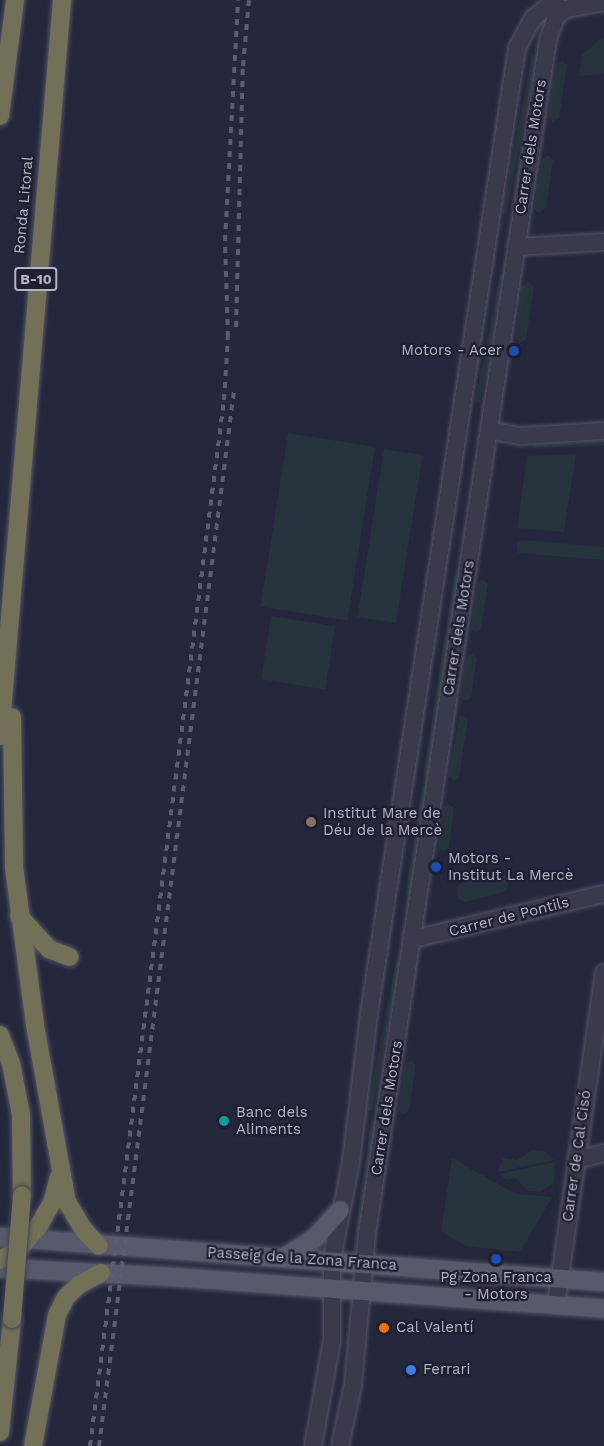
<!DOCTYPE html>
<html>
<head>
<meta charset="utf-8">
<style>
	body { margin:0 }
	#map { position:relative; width:604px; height:1446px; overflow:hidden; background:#25273c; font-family:"Work Sans",sans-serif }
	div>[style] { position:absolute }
	.green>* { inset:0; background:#27333d; transform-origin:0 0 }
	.roads { filter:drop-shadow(0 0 2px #545567) drop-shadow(0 0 2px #545567) }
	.minor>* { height:16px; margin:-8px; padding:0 8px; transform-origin:8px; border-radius:8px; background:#393a4c }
	.major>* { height:18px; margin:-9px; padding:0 9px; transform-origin:9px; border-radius:9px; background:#57596c }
	.highway>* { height:18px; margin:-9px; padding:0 9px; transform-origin:9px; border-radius:9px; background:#727056 }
	.rail>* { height:4px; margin-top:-2px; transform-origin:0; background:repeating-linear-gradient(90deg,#5b5d73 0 6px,transparent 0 12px) }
	.bridges { filter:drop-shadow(0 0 2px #414254) drop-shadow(0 0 2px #414254) }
	.highway-bridge>* { height:18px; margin:-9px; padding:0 9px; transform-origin:9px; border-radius:9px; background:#727056 }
	.dots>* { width:16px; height:16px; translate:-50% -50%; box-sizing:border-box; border:3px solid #1e1f31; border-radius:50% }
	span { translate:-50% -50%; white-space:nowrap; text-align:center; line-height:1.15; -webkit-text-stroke:4.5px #1e1f31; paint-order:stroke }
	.shield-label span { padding:2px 4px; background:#1e1f31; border:2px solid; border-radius:4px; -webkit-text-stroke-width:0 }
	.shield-label { font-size:14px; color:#b4b5c7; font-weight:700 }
	.street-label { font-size:15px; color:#b4b5c7 }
	.poi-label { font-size:15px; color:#b4b5c7 }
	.right { translate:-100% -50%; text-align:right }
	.left { translate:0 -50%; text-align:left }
</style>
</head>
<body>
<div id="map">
	<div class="green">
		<i style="clip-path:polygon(604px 36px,604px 74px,579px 76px,582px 55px)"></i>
		<i style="left:532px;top:55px;width:5px;height:161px;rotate:11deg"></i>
		<i style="clip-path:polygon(562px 60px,567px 65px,559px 118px,552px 122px,548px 116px,556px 64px)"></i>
		<i style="clip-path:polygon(548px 155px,553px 160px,546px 208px,539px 213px,534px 209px,542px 159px)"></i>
		<i style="left:500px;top:274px;width:5px;height:131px;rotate:11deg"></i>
		<i style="clip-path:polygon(528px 282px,534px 287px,526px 339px,520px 343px,515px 338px,522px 287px)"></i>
		<i style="left:288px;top:433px;width:88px;height:176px;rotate:9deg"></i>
		<i style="clip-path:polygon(604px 439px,604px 446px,532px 448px,534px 443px)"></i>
		<i style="left:384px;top:449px;width:39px;height:170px;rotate:9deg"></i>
		<i style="clip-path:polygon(576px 454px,564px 532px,517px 528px,527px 456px)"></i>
		<i style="clip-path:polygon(524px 540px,604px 547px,604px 560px,518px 553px,516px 542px)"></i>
		<i style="clip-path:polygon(454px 576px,459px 576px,429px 778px,423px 777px)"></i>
		<i style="clip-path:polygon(483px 579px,488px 583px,481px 629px,475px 633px,471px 628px,478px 582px)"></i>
		<i style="left:271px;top:616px;width:65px;height:64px;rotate:9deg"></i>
		<i style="clip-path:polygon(472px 654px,477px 658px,471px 698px,465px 701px,460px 697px,466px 657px)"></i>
		<i style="clip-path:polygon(460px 715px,468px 719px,459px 778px,454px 781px,448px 777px)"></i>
		<i style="clip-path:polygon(422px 786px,427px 787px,411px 895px,405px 895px)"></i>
		<i style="clip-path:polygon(449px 804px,454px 808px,449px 848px,443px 851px,438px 847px,444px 807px)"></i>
		<i style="clip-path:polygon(501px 872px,509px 879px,507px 891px,466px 902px,458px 899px,457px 886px,466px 879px)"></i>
		<i style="left:396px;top:961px;width:5px;height:152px;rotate:11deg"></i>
		<i style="clip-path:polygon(411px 1060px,416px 1065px,409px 1111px,403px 1115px,398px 1110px,405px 1064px)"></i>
		<i style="clip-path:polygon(371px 1120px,377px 1121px,356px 1254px,352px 1255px)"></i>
		<i style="clip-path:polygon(532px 1150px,544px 1151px,554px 1160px,498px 1172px,503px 1158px,517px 1160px)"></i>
		<i style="clip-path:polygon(452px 1158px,516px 1194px,552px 1197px,520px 1252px,466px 1246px,441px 1231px)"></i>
		<i style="clip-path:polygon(555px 1162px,554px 1183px,540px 1192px,528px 1191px,515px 1178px,507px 1180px,499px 1174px)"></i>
	</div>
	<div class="roads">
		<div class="minor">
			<i style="left:516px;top:247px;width:88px;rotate:-3.3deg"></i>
			<i style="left:489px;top:430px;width:33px;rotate:11deg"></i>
			<i style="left:521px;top:436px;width:83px;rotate:-3.4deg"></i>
			<i style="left:413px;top:939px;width:196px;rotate:-13.3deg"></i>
			<i style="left:576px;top:1160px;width:29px;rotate:-14deg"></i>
			<i style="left:556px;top:1305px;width:336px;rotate:-81.8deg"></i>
			<i style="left:313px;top:1446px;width:108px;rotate:-79.8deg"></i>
			<i style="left:332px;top:1340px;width:81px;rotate:-90deg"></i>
			<i style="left:332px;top:1259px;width:99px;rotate:-78.9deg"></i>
			<i style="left:351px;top:1162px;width:149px;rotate:-83.1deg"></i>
			<i style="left:369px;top:1014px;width:977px;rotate:-81.29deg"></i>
			<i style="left:517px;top:48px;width:34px;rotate:-62deg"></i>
			<i style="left:533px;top:18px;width:29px;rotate:-38deg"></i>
			<i style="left:340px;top:1446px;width:62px;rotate:-78deg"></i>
			<i style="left:353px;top:1385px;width:152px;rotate:-84.7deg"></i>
			<i style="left:367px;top:1234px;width:1208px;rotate:-81.38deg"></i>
			<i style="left:548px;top:40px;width:24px;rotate:-71deg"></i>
			<i style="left:556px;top:17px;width:13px;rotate:-39deg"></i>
			<i style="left:566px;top:9px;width:39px;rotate:-10deg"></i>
		</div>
		<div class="major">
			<i style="left:0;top:1237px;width:606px;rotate:4.26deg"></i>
			<i style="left:285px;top:1257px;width:34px;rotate:-32deg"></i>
			<i style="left:314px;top:1239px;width:39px;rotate:-48deg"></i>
			<i style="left:0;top:1268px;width:173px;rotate:3deg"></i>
			<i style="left:173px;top:1277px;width:432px;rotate:4.2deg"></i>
		</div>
		<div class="highway">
			<i style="left:0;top:116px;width:117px;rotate:-82.6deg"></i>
			<i style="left:12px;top:717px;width:150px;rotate:89.2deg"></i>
			<i style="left:14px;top:867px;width:159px;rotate:82.4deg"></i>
			<i style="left:35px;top:1025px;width:180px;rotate:79.8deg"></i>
			<i style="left:67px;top:1202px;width:31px;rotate:59deg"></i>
			<i style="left:83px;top:1229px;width:23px;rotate:47deg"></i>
			<i style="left:0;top:736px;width:739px;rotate:-85.18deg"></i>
			<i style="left:19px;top:916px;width:45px;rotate:47.7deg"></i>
			<i style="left:49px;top:949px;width:22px;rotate:21deg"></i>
			<i style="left:0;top:1035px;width:30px;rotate:69deg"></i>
			<i style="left:11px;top:1063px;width:53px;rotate:79.1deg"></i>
			<i style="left:21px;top:1115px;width:80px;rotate:89.3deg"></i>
			<i style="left:0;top:1260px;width:21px;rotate:-29deg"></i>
			<i style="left:18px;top:1250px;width:30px;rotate:-49deg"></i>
			<i style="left:38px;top:1227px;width:28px;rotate:-60deg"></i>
			<i style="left:52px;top:1203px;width:27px;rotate:-75deg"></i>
			<i style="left:0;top:1432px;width:114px;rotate:-83.9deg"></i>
			<i style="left:33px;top:1446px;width:133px;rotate:-79.6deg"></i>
			<i style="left:57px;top:1315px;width:20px;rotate:-63deg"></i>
			<i style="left:66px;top:1297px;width:18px;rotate:-43deg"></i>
			<i style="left:79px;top:1285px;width:25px;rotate:-29deg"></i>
		</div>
	</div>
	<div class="rail">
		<i style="left:236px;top:327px;width:261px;rotate:-88.5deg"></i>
		<i style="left:243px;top:66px;width:66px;rotate:-84.8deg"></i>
		<i style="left:90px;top:1446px;width:1055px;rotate:-82.7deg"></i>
		<i style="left:224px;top:400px;width:63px;rotate:-86.4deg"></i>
		<i style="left:228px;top:337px;width:96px;rotate:-91.8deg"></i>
		<i style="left:225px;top:241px;width:241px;rotate:-86.9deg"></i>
		<i style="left:99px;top:1446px;width:1065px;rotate:-82.71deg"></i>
	</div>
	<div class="bridges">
		<div class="highway-bridge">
			<i style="left:12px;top:1319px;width:124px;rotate:-85.4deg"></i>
		</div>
	</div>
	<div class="dots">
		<i style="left:514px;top:351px;background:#1a4fb4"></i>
		<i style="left:311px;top:822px;background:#8d6e63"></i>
		<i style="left:436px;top:867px;background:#1a4fb4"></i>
		<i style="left:224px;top:1121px;background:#0f9aa8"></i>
		<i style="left:496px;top:1259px;background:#1a4fb4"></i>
		<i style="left:384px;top:1328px;background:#e8710a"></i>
		<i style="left:411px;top:1370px;background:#3f7fe0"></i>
	</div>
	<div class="shield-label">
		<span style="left:36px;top:279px">B-10</span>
	</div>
	<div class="street-label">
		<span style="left:531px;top:147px;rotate:-81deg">Carrer dels Motors</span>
		<span style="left:24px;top:205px;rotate:-85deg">Ronda Litoral</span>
		<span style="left:459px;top:628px;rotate:-81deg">Carrer dels Motors</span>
		<span style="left:509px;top:917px;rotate:-14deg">Carrer de Pontils</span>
		<span style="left:387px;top:1108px;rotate:-81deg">Carrer dels Motors</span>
		<span style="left:577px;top:1156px;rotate:-82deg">Carrer de Cal Cisó</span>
		<span style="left:302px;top:1259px;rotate:4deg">Passeig de la Zona Franca</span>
	</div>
	<div class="poi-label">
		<span class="right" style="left:502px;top:351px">Motors - Acer</span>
		<span class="left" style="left:323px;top:822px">Institut Mare de<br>Déu de la Mercè</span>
		<span class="left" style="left:448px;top:867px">Motors -<br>Institut La Mercè</span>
		<span class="left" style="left:236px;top:1121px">Banc dels<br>Aliments</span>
		<span style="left:496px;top:1286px">Pg Zona Franca<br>- Motors</span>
		<span class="left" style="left:396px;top:1328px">Cal Valentí</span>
		<span class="left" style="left:423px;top:1370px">Ferrari</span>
	</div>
</div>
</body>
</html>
